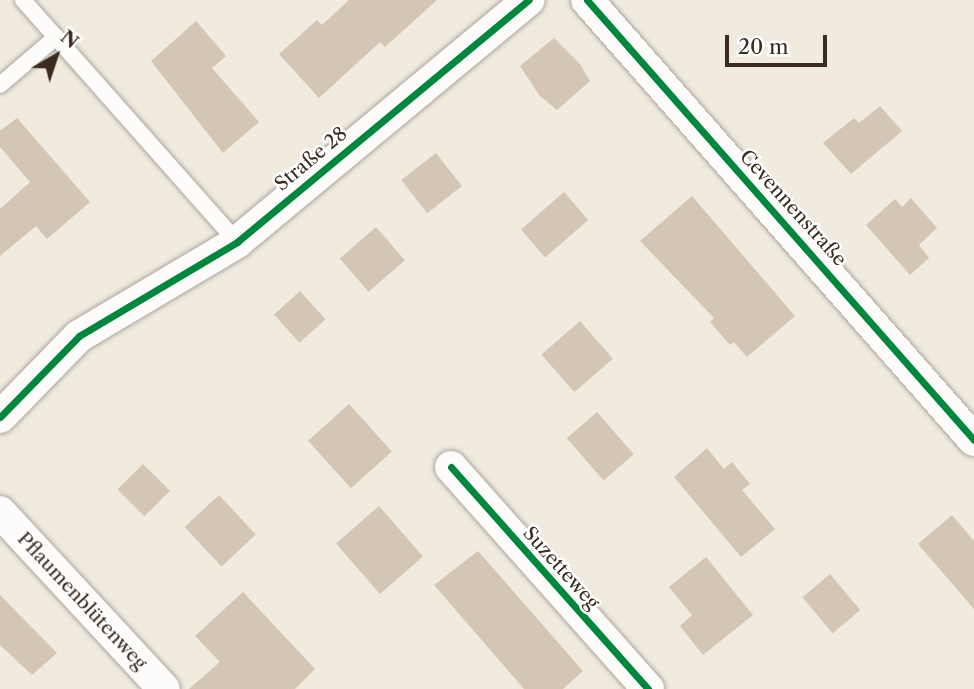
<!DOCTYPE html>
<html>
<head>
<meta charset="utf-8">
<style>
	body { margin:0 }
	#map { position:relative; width:974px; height:689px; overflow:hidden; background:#f0eadf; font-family:"Libre Caslon Text",serif }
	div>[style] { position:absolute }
	.building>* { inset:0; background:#d4c6b5; transform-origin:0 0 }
	.roads { filter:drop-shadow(0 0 2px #aba69e) drop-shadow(0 0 2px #aba69e) }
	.service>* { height:16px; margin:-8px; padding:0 8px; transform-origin:8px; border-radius:8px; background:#fdfcfa }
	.minor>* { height:32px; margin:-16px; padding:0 16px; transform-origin:16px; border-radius:16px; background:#fdfcfa }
	.cycleway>* { height:7px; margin:-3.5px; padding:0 3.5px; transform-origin:3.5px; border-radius:3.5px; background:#00873e }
	span { translate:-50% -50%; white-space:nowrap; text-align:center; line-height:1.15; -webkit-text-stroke:5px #fff; paint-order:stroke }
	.street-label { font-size:19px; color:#3b2a1e }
	.north { position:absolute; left:21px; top:21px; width:70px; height:70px; -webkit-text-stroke:5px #fff; paint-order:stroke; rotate:39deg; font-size:19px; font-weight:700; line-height:28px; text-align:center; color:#3b2a1e }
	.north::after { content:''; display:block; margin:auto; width:24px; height:32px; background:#3b2a1e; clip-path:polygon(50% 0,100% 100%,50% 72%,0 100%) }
	.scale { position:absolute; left:725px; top:35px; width:102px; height:32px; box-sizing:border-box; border:4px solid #3b2a1e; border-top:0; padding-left:9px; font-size:21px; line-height:24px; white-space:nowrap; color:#3b2a1e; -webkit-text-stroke:5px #fff; paint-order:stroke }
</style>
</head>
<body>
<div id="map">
	<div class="building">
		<i style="clip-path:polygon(349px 0,437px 0,385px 47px,380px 42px,319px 98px,279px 54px,317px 20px,322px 25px)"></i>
		<i style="clip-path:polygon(196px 21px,226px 56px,212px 68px,259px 122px,223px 153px,151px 61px)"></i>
		<i style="clip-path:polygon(554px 38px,580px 64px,590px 81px,557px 110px,539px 95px,520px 66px)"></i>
		<i style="clip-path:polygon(880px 106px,902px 131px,851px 174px,823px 143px,854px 118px,859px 123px)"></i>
		<i style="clip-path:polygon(17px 118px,90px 202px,47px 239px,36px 226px,0 256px,0 209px,30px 182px,0 147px,0 131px)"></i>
		<i style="left:436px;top:153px;width:42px;height:44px;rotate:52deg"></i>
		<i style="left:564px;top:192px;width:37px;height:57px;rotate:49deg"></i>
		<i style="clip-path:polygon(692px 196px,795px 316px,747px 357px,734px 342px,730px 345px,710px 322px,714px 318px,640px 241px)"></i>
		<i style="clip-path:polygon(911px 198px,937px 228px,919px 245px,929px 258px,910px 275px,866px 225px,895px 199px,902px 207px)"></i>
		<i style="left:376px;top:227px;width:44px;height:48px;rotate:49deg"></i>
		<i style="left:300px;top:291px;width:38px;height:35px;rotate:48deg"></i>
		<i style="left:580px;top:321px;width:50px;height:51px;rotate:49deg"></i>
		<i style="left:349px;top:404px;width:64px;height:55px;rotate:48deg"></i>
		<i style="left:597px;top:412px;width:56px;height:40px;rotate:49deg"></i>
		<i style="clip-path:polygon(707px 448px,724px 469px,732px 462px,750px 484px,742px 490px,775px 529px,741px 557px,674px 477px)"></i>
		<i style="left:143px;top:464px;width:38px;height:36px;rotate:45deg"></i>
		<i style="left:219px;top:495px;width:54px;height:47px;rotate:47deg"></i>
		<i style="left:379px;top:506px;width:67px;height:57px;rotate:49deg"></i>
		<i style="clip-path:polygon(952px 515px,974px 541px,974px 609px,918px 544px)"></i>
		<i style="clip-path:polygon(478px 551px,583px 671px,563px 689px,524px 689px,434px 585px)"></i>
		<i style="clip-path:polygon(706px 557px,753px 615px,703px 655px,680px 626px,692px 615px,669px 587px)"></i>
		<i style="left:830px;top:574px;width:47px;height:36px;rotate:50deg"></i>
		<i style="clip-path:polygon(243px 592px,315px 669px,295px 689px,189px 689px,220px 662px,195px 636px)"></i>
		<i style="clip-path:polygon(0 595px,57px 653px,32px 675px,0 645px)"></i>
	</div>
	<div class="roads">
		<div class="service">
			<i style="left:23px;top:0;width:323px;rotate:48.5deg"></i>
			<i style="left:0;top:85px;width:74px;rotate:-40.6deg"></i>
		</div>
		<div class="minor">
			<i style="left:587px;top:0;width:586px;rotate:48.67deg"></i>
			<i style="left:0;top:417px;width:113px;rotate:-45.7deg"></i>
			<i style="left:79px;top:336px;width:184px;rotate:-30.7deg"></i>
			<i style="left:237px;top:242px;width:379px;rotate:-39.7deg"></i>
			<i style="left:451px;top:467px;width:297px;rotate:48.4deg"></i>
			<i style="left:0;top:512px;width:241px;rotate:47.2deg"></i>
		</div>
	</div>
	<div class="cycleway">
		<i style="left:587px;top:0;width:586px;rotate:48.67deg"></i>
		<i style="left:0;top:417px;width:113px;rotate:-45.7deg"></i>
		<i style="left:79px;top:336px;width:184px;rotate:-30.7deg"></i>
		<i style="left:237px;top:242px;width:379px;rotate:-39.7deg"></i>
		<i style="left:451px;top:467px;width:297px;rotate:48.4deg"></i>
	</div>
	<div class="street-label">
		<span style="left:311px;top:159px;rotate:-40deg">Straße 28</span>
		<span style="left:793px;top:208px;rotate:48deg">Cevennenstraße</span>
		<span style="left:561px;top:568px;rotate:48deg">Suzetteweg</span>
		<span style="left:82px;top:601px;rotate:47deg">Pflaumenblütenweg</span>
	</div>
	<div class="north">N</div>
	<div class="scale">20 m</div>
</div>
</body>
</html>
